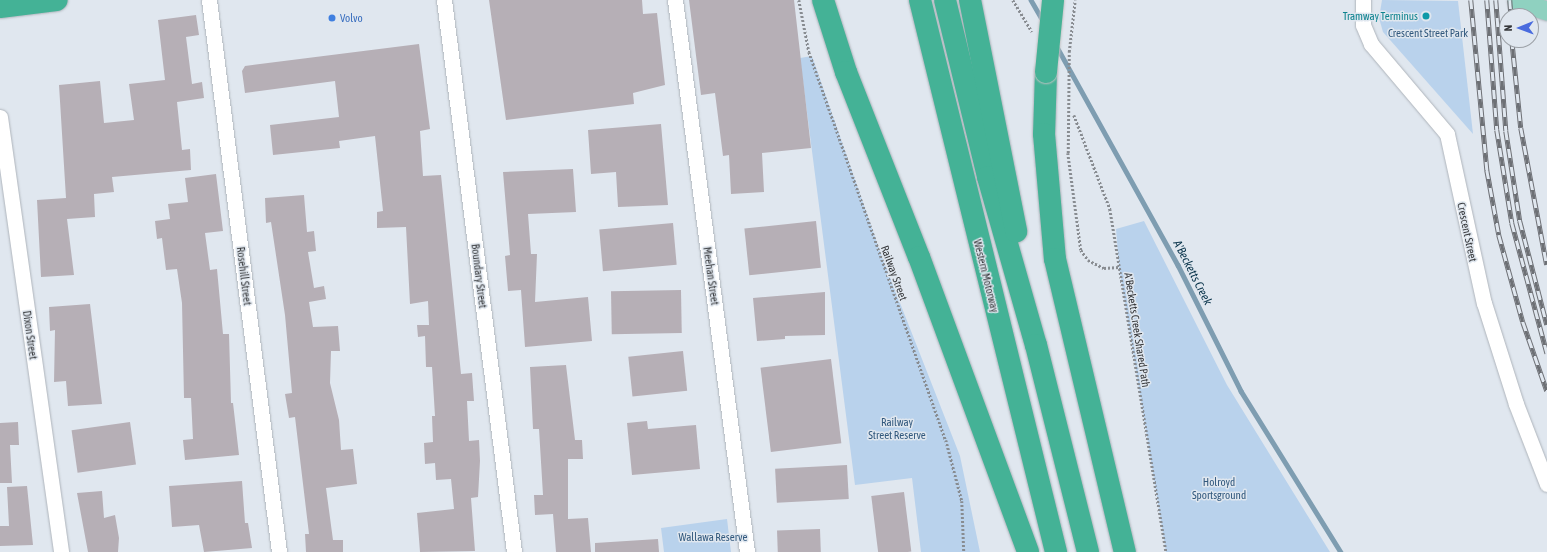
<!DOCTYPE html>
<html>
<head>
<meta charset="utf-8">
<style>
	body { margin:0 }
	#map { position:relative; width:1547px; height:552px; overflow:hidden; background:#e0e7ef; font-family:"Asap Condensed",sans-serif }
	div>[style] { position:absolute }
	.green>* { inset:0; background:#b9d2ec }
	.stream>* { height:4.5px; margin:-2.25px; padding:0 2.25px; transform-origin:2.25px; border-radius:2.25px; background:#7e9db1 }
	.building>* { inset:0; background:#b6afb6; transform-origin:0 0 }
	.path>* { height:2.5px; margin-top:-1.25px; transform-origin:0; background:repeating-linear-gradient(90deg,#888c91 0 2px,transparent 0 4px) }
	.roads { filter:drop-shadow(0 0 1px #aeb4bb) drop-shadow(0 0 1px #aeb4bb) }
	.minor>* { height:15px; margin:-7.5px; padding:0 7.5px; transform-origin:7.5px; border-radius:7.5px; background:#fff }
	.major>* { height:19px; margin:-9.5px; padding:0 9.5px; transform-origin:9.5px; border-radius:9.5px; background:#8fd1c0 }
	.highway>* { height:22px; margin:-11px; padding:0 11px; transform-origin:11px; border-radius:11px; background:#44b296 }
	.rail>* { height:4.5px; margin-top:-2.25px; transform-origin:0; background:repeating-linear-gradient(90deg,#e0e7ef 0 9px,#6d7075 0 18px); box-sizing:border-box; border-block:1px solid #6d7075 }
	.path-bridge>* { height:2.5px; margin-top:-1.25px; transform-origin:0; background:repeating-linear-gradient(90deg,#888c91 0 2px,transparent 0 4px) }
	.bridges { filter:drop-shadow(0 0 1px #c3c3c4) drop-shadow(0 0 1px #c3c3c4) }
	.highway-bridge>* { height:22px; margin:-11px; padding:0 11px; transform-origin:11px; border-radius:11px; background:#44b296 }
	.dots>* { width:11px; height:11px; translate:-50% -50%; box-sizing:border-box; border:2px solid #e0e7ef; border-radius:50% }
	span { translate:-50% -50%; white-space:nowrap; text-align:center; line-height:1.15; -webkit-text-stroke:3px #e0e7ef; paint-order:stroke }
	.culture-label { font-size:11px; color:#0d838f }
	.right { translate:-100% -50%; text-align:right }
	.shop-label { font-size:11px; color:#366cbe }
	.left { translate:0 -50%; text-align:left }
	.park-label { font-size:11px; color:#31587d }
	.street-label { font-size:11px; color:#36383b }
	.water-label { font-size:12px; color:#08334a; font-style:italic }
	.north { position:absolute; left:1499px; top:8px; width:40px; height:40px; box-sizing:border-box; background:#e0e7ef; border:1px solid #9ca1a7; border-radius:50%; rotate:269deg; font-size:11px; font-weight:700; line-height:16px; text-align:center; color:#36383b }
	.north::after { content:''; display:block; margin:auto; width:14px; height:18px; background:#496bde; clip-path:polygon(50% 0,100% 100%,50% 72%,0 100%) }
</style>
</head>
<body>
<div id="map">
	<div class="green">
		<i style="clip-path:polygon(1382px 0,1458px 1px,1473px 134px,1383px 32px,1379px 18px)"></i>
		<i style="clip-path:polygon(812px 56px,882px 257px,960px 456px,980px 552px,921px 552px,912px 478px,855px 485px,800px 58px)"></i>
		<i style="clip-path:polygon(1144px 221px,1227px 385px,1330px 552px,1166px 552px,1119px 267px,1116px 229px)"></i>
		<i style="clip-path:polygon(727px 519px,731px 552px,664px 552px,661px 528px)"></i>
	</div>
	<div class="stream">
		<i style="left:1031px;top:0;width:24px;rotate:60deg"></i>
		<i style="left:1056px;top:45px;width:252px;rotate:61deg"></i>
		<i style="left:1178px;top:265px;width:141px;rotate:63.4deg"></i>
		<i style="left:1241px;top:391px;width:190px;rotate:58.2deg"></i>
	</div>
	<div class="building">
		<i style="clip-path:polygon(489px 0,642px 0,643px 14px,657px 13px,665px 85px,633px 93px,634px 104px,506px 120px)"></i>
		<i style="clip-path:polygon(689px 0,794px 0,811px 148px,762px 153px,764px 192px,731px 194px,729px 155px,723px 156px,715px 93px,701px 95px)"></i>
		<i style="clip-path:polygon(196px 15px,199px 35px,186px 37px,192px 84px,202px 82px,204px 98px,177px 102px,182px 150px,190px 149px,191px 170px,112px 177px,114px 192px,94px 194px,95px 217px,67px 219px,74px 275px,41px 277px,37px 200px,66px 198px,59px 85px,100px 81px,104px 123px,134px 120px,129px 84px,165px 80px,158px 20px)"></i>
		<i style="clip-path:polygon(419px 44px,430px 129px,420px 131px,423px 176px,441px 175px,461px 374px,472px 373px,474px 401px,467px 401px,469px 441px,479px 440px,480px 461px,478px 497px,471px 498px,475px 551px,420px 552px,417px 513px,454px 509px,451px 479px,436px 480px,435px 463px,425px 464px,424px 443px,433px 442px,432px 416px,435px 416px,432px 367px,426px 367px,425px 336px,418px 337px,417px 325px,429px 325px,428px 301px,410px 304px,406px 227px,377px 228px,377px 212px,383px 211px,375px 136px,339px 141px,340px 148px,273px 155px,270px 125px,339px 117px,335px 81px,245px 93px,242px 71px,245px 66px)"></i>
		<i style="clip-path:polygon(661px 124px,668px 205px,618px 207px,616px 172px,591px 174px,588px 130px)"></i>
		<i style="clip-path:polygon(573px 169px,576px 212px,528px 214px,531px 254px,537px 254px,535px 302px,588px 297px,592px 341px,525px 347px,521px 290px,508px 291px,505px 256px,510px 255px,503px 172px)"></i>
		<i style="clip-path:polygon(216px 174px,223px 231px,205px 233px,210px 270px,217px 269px,223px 334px,229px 334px,231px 403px,233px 403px,239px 455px,185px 460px,183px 440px,193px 439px,191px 398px,184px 398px,182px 303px,177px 269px,166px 270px,162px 238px,157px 239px,155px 221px,170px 219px,168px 204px,188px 202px,185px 178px)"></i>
		<i style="clip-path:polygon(304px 195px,307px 232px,314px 231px,316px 251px,308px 252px,314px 288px,324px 286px,326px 299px,309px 302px,313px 327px,338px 326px,340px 351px,331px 351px,330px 383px,339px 420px,341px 450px,353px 449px,357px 484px,326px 488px,333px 540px,343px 540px,343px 552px,306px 552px,305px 534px,309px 534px,295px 417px,289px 418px,285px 394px,292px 393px,285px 315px,271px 222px,266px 223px,265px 198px)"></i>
		<i style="left:816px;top:221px;width:47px;height:72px;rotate:84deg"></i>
		<i style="left:673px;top:223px;width:42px;height:74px;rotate:85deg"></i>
		<i style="left:681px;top:290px;width:43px;height:70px;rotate:89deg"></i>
		<i style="clip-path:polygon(825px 292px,825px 335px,785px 336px,785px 339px,757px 341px,753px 298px)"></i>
		<i style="clip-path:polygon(90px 304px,102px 404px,68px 406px,66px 381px,54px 382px,55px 330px,50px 331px,49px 307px)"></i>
		<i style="left:683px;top:351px;width:40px;height:55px;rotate:84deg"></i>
		<i style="left:831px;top:359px;width:85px;height:71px;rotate:83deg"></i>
		<i style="clip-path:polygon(566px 365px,575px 440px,582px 440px,583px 459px,568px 459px,568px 519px,588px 518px,591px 552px,556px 552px,553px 514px,535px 515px,534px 495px,543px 495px,539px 429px,533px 429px,530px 367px)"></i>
		<i style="clip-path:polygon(647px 421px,648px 429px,696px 425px,700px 469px,632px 475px,627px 423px)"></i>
		<i style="clip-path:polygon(18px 422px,19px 445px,10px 445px,12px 483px,0 483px,0 423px)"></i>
		<i style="left:130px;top:422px;width:43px;height:59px;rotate:82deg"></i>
		<i style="left:847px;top:465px;width:34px;height:72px;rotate:87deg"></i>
		<i style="clip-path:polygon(242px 481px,245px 523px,248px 523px,252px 548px,204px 552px,199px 525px,172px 527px,169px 486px)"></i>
		<i style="clip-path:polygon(27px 486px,33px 545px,0 546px,0 526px,9px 526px,7px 487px)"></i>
		<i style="clip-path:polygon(102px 491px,104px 518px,115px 515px,119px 538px,118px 552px,88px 552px,77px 493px)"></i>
		<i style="left:904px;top:492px;width:60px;height:33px;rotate:83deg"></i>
		<i style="left:820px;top:529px;width:23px;height:43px;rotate:88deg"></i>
		<i style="clip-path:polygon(658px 539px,659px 552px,595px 552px,595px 543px)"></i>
	</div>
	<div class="path">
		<i style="left:799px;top:0;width:53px;rotate:79.1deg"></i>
		<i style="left:809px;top:52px;width:411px;rotate:70.6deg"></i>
		<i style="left:946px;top:440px;width:63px;rotate:75.3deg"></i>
		<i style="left:962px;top:501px;width:51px;rotate:87.8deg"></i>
		<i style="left:1013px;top:0;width:37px;rotate:59deg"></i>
		<i style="left:1074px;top:115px;width:101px;rotate:69deg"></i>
		<i style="left:1110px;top:209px;width:348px;rotate:80.7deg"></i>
		<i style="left:1068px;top:153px;width:98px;rotate:82.4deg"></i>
		<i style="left:1081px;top:250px;width:12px;rotate:55deg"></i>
		<i style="left:1088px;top:260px;width:18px;rotate:27deg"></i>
		<i style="left:1104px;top:268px;width:15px;rotate:-4deg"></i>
	</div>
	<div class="roads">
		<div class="minor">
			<i style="left:209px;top:0;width:556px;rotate:82.77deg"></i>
			<i style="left:444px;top:0;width:556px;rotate:82.77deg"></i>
			<i style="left:675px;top:0;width:557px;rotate:82.57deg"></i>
			<i style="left:1363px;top:0;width:25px;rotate:90deg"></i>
			<i style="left:1363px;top:25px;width:21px;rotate:67deg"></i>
			<i style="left:1371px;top:44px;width:118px;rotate:49.8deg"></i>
			<i style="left:1447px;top:134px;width:173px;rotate:77.7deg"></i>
			<i style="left:1484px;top:303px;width:106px;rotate:72.4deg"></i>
			<i style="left:1516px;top:404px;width:86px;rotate:68.8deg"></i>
			<i style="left:0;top:117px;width:439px;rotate:82deg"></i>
		</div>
		<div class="major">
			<i style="left:1517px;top:1px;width:32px;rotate:18deg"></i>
		</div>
		<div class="highway">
			<i style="left:823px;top:0;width:76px;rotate:72.3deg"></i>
			<i style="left:846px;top:72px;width:199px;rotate:68.5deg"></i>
			<i style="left:919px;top:257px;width:314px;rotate:69.7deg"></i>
			<i style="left:920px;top:0;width:569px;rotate:76.16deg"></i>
			<i style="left:945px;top:0;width:182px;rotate:76.3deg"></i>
			<i style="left:988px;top:177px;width:175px;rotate:74.1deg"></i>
			<i style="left:1036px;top:345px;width:213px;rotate:75.9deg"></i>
			<i style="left:970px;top:0;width:236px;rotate:78.7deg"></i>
			<i style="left:0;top:7px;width:57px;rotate:-7deg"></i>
			<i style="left:1046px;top:72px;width:62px;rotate:91.8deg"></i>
			<i style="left:1044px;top:134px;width:125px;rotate:85deg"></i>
			<i style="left:1055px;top:259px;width:301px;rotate:76.6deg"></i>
		</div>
	</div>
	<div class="rail">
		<i style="left:1471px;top:0;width:171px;rotate:84.6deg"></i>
		<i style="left:1487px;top:170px;width:66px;rotate:79.5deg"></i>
		<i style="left:1499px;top:235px;width:90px;rotate:74.6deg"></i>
		<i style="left:1523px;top:322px;width:73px;rotate:70.8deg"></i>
		<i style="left:1487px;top:0;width:130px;rotate:85.6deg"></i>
		<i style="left:1497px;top:130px;width:94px;rotate:80.8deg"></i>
		<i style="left:1512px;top:223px;width:135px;rotate:74.9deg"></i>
		<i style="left:1496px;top:0;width:131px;rotate:85.6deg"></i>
		<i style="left:1506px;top:131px;width:91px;rotate:81.2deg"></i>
		<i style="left:1520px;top:221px;width:107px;rotate:75.4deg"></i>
		<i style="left:1510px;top:0;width:16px;rotate:86deg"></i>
		<i style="left:1512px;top:40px;width:88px;rotate:84.2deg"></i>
		<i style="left:1521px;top:128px;width:139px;rotate:79.3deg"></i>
	</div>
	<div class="path-bridge">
		<i style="left:1068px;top:153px;width:101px;rotate:-89.4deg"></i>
		<i style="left:1069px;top:52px;width:52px;rotate:-83.4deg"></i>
	</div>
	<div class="bridges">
		<div class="highway-bridge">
			<i style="left:1046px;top:72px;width:72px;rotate:-84.4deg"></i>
		</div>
	</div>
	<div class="dots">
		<i style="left:1426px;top:16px;background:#0f9aa8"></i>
		<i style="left:332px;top:18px;background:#3f7fe0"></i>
	</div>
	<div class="culture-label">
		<span class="right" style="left:1418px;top:16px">Tramway Terminus</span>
	</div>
	<div class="shop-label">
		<span class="left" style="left:340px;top:18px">Volvo</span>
	</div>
	<div class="park-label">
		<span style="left:1428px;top:33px">Crescent Street Park</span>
		<span style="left:897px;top:429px">Railway<br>Street Reserve</span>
		<span style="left:1219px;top:489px">Holroyd<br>Sportsground</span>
		<span style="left:713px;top:537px">Wallawa Reserve</span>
	</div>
	<div class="street-label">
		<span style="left:1467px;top:232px;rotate:78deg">Crescent Street</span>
		<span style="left:894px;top:273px;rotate:70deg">Railway Street</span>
		<span style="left:244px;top:276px;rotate:83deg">Rosehill Street</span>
		<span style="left:479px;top:276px;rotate:83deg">Boundary Street</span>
		<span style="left:711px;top:276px;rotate:82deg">Meehan Street</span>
		<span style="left:986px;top:276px;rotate:76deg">Western Motorway</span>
		<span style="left:1137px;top:330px;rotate:81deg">A'Becketts Creek Shared Path</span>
		<span style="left:30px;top:335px;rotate:82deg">Dixon Street</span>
	</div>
	<div class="water-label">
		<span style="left:1192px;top:273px;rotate:63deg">A'Becketts Creek</span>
	</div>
	<div class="north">N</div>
</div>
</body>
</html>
